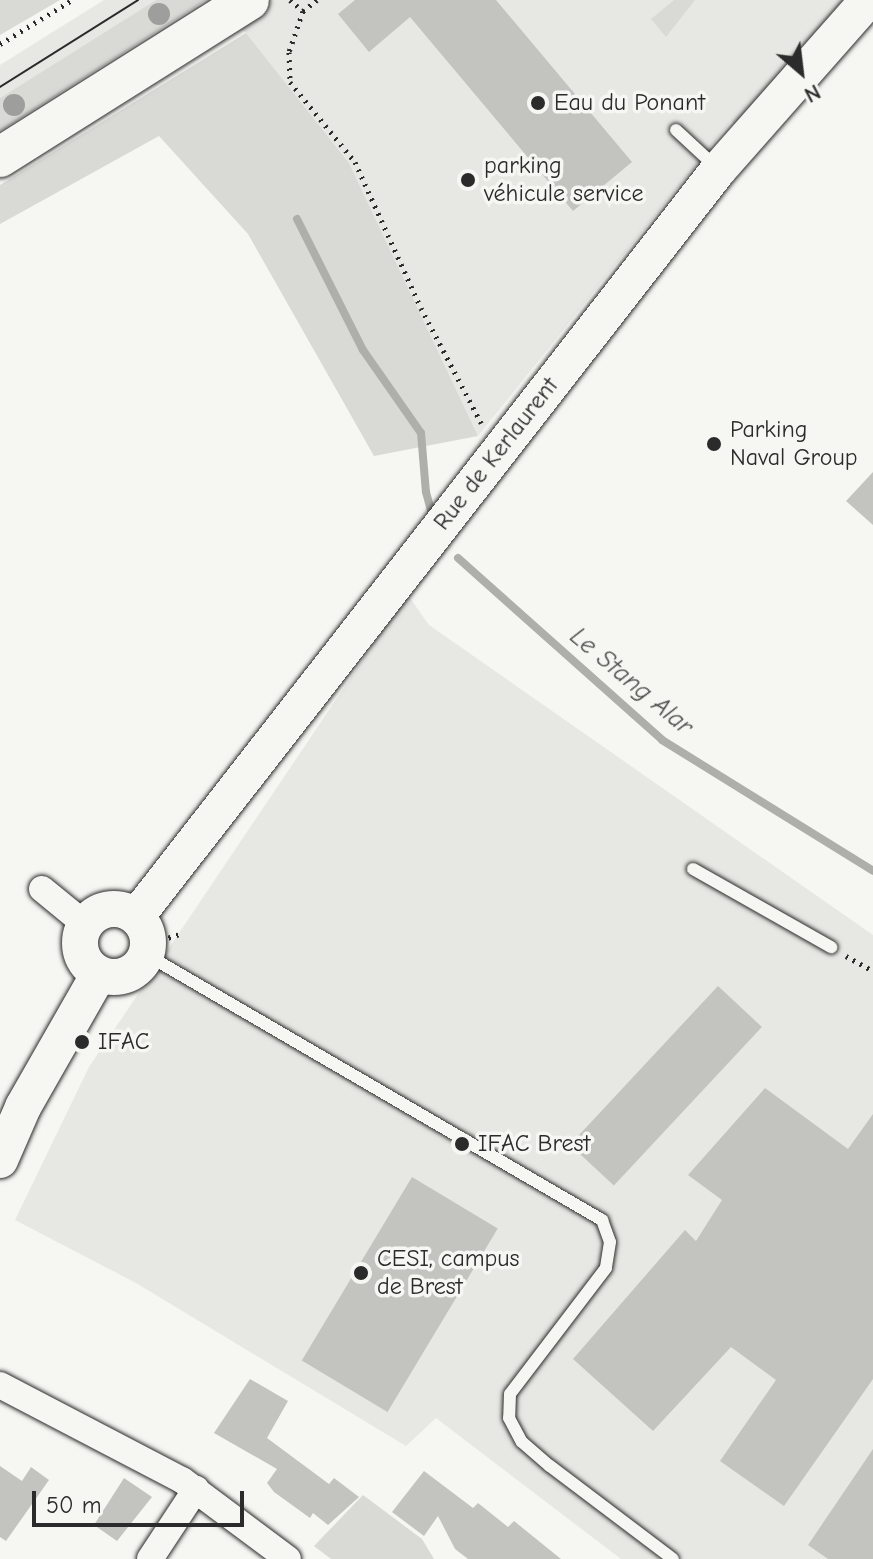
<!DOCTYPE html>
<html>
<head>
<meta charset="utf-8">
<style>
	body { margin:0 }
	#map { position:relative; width:873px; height:1559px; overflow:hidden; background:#f6f6f2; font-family:"Comic Neue",sans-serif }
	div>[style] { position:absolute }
	.built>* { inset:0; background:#e7e7e3 }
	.green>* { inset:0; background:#d9d9d5 }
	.stream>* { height:8px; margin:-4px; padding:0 4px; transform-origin:4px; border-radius:4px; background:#aeaeab }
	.building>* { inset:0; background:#c3c3c0; transform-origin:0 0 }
	.path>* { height:5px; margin-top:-2.5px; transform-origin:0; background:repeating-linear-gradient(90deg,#2b2b2b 0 2px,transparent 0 8px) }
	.roads { filter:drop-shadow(0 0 2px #2b2b2b) drop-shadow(0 0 2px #2b2b2b) }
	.lane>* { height:12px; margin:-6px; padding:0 6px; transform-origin:6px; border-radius:6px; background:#f6f6f2 }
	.street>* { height:26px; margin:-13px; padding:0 13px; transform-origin:13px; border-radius:13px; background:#f6f6f2 }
	.secondary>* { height:36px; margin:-18px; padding:0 18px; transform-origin:18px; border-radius:18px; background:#f6f6f2 }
	.secondary>.ring { margin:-18px; padding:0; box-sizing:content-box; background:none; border:36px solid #f6f6f2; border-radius:50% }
	.primary>* { height:40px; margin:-20px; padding:0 20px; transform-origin:20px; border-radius:20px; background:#f6f6f2 }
	.tram>* { height:2px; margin:-1px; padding:0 1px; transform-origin:1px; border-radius:1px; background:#2b2b2b }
	.trees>* { width:22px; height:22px; margin:-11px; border-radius:50%; background:#9e9e9c }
	.dots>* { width:22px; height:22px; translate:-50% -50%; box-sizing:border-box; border:4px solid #f6f6f2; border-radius:50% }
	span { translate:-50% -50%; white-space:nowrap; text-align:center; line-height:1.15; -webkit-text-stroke:7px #f6f6f2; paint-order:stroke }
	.poi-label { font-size:24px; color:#2b2b2b }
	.left { translate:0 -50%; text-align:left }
	.street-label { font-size:24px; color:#2b2b2b }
	.water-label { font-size:26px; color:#525251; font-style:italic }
	.north { position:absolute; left:761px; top:32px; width:80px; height:80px; -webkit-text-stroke:6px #f6f6f2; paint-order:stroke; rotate:152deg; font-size:22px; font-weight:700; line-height:32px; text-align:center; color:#2b2b2b }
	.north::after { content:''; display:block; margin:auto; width:28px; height:36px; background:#2b2b2b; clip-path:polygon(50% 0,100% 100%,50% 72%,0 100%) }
	.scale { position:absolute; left:32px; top:1491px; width:212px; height:36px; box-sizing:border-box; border:4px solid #2b2b2b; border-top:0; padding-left:10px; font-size:24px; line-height:28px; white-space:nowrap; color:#2b2b2b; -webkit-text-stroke:6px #f6f6f2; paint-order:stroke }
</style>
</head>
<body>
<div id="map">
	<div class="built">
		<i style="clip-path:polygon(104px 0,156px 0,0 98px,0 65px)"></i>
		<i style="clip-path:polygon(205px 0,868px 0,747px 136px,731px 121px,478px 436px,349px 163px,246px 33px)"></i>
		<i style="clip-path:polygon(407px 594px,429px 625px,873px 935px,873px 1559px,621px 1559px,436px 1418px,406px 1446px,136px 1283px,15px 1220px,89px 1067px)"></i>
	</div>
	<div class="green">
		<i style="clip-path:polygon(0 0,60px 0,0 35px)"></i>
		<i style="clip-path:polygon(156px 0,206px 0,0 131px,0 98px)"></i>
		<i style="clip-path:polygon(674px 0,695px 0,666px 37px,651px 19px)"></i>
		<i style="clip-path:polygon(246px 33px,349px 163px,478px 436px,374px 456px,248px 234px,159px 136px,0 224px,0 185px)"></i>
		<i style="clip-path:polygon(363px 1495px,422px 1539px,434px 1559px,331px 1559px,314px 1546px)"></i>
	</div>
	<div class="stream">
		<i style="left:297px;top:219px;width:147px;rotate:63.3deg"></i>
		<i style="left:363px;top:350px;width:101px;rotate:55.1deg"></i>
		<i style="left:421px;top:433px;width:59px;rotate:85.2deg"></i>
		<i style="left:426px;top:492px;width:30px;rotate:75deg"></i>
		<i style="left:458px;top:558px;width:273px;rotate:41.7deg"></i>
		<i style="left:662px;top:740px;width:248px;rotate:31.8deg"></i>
	</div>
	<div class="building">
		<i style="clip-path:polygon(355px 0,496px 0,632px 162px,573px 211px,410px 17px,369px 52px,338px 14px)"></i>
		<i style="clip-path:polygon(873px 472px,873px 525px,846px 501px)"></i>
		<i style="left:718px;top:986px;width:60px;height:217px;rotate:43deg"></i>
		<i style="clip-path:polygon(765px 1088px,848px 1149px,873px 1114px,873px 1379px,784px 1506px,720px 1461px,776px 1380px,731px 1347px,653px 1431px,573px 1359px,685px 1230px,696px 1241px,722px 1200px,688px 1175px)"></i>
		<i style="left:412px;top:1177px;width:100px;height:214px;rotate:31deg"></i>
		<i style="clip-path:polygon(250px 1379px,288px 1401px,267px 1438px,329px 1484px,334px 1478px,359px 1497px,328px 1525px,313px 1513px,310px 1518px,274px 1492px,267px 1483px,277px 1469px,214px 1433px)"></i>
		<i style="clip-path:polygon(873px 1449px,873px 1559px,828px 1559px,808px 1545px)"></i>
		<i style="clip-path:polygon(0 1466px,22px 1481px,31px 1467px,49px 1480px,6px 1541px,0 1537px)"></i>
		<i style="clip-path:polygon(424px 1471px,473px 1508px,478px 1503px,508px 1527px,514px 1521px,561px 1559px,468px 1559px,455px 1549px,438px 1516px,424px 1536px,392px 1512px)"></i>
		<i style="clip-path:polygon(124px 1478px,152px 1497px,117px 1541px,94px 1525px)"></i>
	</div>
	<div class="path">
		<i style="left:290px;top:0;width:17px;rotate:40deg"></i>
		<i style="left:317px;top:0;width:18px;rotate:142deg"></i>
		<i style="left:303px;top:11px;width:43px;rotate:108.9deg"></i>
		<i style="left:289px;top:52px;width:30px;rotate:88deg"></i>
		<i style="left:290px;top:82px;width:103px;rotate:50.9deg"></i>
		<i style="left:355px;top:162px;width:160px;rotate:65.7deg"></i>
		<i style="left:421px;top:308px;width:130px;rotate:62.4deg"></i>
		<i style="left:0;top:44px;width:84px;rotate:-31.4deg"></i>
		<i style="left:161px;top:940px;width:20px;rotate:-18deg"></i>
		<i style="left:846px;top:956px;width:31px;rotate:29deg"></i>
	</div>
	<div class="roads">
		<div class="lane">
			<i style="left:676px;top:130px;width:54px;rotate:42.8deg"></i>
			<i style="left:693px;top:869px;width:159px;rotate:29.5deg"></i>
			<i style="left:147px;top:955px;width:527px;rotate:30.22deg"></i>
			<i style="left:602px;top:1220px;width:23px;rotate:70deg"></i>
			<i style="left:610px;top:1242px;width:26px;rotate:99deg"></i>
			<i style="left:606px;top:1268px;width:158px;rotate:127.3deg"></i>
			<i style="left:510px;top:1394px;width:24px;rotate:92deg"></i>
			<i style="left:509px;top:1418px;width:27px;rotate:62deg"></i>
			<i style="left:522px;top:1442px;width:37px;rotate:41deg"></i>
			<i style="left:550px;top:1466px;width:154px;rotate:37.1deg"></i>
		</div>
		<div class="street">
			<i style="left:42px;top:889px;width:57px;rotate:39.3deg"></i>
			<i style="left:0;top:1385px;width:205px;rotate:27.6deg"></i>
			<i style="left:182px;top:1480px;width:132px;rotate:36.7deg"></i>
			<i style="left:150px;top:1559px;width:84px;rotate:-56.7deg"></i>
		</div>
		<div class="secondary">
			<i class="ring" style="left:80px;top:909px;width:32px;height:32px"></i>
			<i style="left:136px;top:917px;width:948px;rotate:-52.07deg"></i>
			<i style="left:719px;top:169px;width:225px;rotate:-48.6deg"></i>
			<i style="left:0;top:1160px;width:58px;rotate:-66.5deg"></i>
			<i style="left:23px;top:1107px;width:153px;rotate:-60.3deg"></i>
		</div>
		<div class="primary">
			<i style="left:0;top:157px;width:294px;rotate:-32.2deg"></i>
		</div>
	</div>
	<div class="tram">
		<i style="left:0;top:87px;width:163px;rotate:-32.2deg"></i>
	</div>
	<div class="trees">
		<i style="left:159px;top:14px"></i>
		<i style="left:14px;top:105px"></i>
	</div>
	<div class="dots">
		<i style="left:538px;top:103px;background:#2b2b2b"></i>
		<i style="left:468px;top:180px;background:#2b2b2b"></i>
		<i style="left:714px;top:444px;background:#2b2b2b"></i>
		<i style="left:82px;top:1042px;background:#2b2b2b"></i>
		<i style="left:462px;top:1144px;background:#2b2b2b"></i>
		<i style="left:361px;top:1273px;background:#2b2b2b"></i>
	</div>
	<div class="poi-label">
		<span class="left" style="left:554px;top:103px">Eau du Ponant</span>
		<span class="left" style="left:484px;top:180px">parking<br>véhicule service</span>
		<span class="left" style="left:730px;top:444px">Parking<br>Naval Group</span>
		<span class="left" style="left:98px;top:1042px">IFAC</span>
		<span class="left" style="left:478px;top:1144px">IFAC Brest</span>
		<span class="left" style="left:377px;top:1273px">CESI, campus<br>de Brest</span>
	</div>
	<div class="street-label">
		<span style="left:496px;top:454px;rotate:-52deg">Rue de Kerlaurent</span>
	</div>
	<div class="water-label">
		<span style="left:631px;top:682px;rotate:40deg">Le Stang Alar</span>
	</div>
	<div class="north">N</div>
	<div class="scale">50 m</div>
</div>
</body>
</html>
